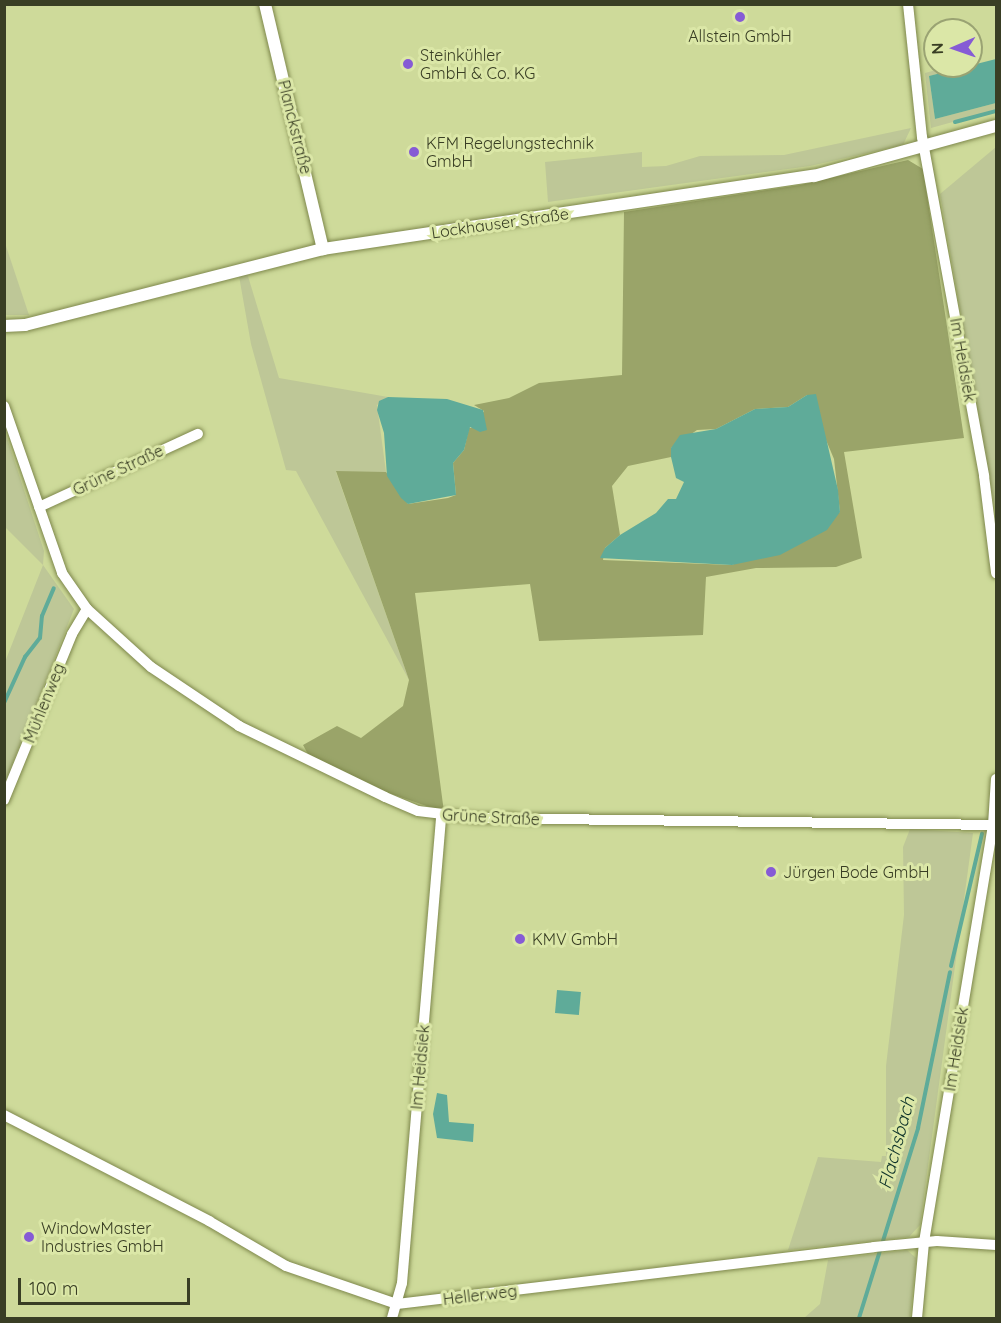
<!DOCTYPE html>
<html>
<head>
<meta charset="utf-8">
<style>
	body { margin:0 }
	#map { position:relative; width:1001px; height:1323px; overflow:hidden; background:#ceda9a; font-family:Quicksand,sans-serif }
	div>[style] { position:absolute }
	.green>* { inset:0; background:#bec797 }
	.forest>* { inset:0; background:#9aa469 }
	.water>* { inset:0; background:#5fab99; transform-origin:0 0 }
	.stream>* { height:4px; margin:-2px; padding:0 2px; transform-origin:2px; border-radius:2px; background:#5fab99 }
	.roads { filter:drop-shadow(0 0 2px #7e884c) drop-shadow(0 0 2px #7e884c) }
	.minor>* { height:10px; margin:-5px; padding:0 5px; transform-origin:5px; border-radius:5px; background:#fff }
	.tertiary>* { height:12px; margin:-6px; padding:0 6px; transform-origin:6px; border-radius:6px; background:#fff }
	.dots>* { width:16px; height:16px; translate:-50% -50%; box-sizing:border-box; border:3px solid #dbe7a7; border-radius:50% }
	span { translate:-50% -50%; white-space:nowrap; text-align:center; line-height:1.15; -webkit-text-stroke:6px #dbe7a7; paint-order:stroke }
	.poi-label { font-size:16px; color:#393e24 }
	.left { translate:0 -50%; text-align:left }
	.street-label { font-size:16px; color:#393e24 }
	.water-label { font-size:18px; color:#0c3129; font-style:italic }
	.frame { position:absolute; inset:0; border:6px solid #393e24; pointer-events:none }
	.north { position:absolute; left:923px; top:18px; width:60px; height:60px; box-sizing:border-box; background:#dbe7a7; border:2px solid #9aa373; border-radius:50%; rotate:268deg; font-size:16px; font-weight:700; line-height:24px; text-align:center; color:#393e24 }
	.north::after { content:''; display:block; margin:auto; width:21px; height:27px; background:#865bd5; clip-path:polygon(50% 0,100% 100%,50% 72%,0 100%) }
	.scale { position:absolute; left:18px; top:1278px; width:172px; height:27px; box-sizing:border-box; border:3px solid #393e24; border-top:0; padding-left:8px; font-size:18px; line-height:21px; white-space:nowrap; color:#393e24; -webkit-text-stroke:4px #dbe7a7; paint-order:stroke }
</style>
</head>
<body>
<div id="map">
	<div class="green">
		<i style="clip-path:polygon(951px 66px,969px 66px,929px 76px,935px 119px,996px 103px,996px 110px,931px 128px,925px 73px)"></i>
		<i style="clip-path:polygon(911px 128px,903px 145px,810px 166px,548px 202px,545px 162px,642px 152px,642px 167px,666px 166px,700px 156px,784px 155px)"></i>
		<i style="clip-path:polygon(996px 147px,996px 516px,940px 194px)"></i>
		<i style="clip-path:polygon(4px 243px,5px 243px,29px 315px,5px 315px)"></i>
		<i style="clip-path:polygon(247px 273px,279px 378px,388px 397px,377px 405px,386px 472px,336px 472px,409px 680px,296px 471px,286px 470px,251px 344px,239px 276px)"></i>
		<i style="clip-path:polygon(4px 429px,44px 551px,43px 565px,74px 609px,5px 783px,5px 662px,43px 565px,5px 527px)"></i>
		<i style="clip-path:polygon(910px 829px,973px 833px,920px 1225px,909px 1237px,788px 1250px,818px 1157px,881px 1162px,882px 1156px,886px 1156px,886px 1066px,904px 915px,903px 847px)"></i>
		<i style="clip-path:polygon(907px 1250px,916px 1258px,910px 1318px,804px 1318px,820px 1304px,828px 1260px)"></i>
	</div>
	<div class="forest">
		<i style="clip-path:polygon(evenodd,908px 160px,923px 169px,964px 438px,844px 452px,862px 558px,836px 567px,756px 568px,706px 577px,703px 635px,539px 641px,530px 584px,415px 593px,444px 812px,377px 789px,309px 756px,303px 745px,337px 726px,361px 738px,403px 706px,409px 680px,336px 471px,386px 472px,408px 504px,448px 498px,456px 495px,453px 463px,464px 450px,469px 428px,474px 428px,484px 411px,474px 405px,509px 398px,539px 383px,622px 375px,624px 212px,800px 185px,908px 160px,807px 395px,834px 459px,840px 512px,732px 565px,603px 560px,605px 548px,620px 535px,612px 486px,628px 466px,671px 457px,671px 448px,697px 430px,716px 429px,755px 409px,788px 407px,807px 395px)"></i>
	</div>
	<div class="water">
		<i style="clip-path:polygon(996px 59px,996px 103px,935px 119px,929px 76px)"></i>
		<i style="clip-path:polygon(816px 394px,838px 490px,840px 512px,827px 530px,780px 555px,732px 565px,600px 558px,605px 548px,620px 535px,656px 513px,668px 499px,676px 499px,684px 482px,676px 478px,671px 457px,671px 448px,680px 435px,716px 429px,755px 409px,788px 407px,807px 395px)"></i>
		<i style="clip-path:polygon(388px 397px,447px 399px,483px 410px,487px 430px,480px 432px,470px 427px,464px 450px,453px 463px,456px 495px,408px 504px,401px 498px,387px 476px,384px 433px,377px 410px,379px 401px)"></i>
		<i style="left:557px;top:990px;width:24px;height:23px;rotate:5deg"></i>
		<i style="clip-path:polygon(437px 1093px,447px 1095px,449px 1122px,474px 1124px,473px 1142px,437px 1138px,433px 1114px)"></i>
	</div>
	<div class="stream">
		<i style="left:955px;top:122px;width:42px;rotate:-15deg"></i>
		<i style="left:4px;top:703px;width:51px;rotate:-65.5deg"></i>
		<i style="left:25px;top:657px;width:24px;rotate:-52deg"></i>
		<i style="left:40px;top:638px;width:22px;rotate:-85deg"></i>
		<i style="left:42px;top:616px;width:30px;rotate:-67deg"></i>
		<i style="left:951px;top:966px;width:136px;rotate:-76.8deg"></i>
		<i style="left:859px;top:1318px;width:199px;rotate:-72.7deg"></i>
		<i style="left:918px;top:1128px;width:159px;rotate:-78.4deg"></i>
	</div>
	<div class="roads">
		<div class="minor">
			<i style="left:908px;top:4px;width:134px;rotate:84deg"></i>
			<i style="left:922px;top:137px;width:345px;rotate:79.6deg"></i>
			<i style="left:984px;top:476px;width:98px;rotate:82.9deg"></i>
			<i style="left:4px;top:406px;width:177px;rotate:70.8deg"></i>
			<i style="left:62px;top:573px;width:44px;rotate:55.2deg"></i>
			<i style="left:87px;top:609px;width:86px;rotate:42.2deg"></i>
			<i style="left:151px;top:667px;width:106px;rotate:33.8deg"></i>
			<i style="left:239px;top:726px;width:162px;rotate:25.9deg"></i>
			<i style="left:385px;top:797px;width:36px;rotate:23deg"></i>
			<i style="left:418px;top:811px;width:59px;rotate:6.8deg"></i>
			<i style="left:477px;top:818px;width:519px;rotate:0.77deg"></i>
			<i style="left:39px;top:507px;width:175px;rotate:-24.7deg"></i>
			<i style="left:4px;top:800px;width:179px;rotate:-67.7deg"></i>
			<i style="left:72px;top:634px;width:29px;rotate:-59deg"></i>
			<i style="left:4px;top:1115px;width:231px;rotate:27.3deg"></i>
			<i style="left:209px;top:1221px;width:89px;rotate:30.3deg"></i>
			<i style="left:286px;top:1266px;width:117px;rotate:18.9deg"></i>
			<i style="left:397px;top:1304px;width:480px;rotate:-6.8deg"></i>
			<i style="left:874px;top:1247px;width:63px;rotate:-5.4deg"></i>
			<i style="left:937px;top:1241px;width:59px;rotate:3.9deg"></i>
			<i style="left:392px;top:1318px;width:36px;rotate:-74deg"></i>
			<i style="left:402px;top:1283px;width:470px;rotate:-85.2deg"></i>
			<i style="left:917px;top:1318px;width:76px;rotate:-84.7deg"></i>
			<i style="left:924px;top:1242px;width:423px;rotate:-80.6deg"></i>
			<i style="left:993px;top:825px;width:46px;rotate:-86.3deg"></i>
		</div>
		<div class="tertiary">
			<i style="left:265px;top:4px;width:252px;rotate:76.7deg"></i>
			<i style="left:4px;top:326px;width:21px;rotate:-3deg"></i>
			<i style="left:25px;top:325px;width:308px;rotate:-14.3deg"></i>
			<i style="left:323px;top:249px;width:496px;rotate:-8.5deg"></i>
			<i style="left:814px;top:176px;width:189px;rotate:-15.4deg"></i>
		</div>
	</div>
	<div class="dots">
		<i style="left:740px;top:17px;background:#865bd5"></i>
		<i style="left:408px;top:64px;background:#865bd5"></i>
		<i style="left:414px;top:152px;background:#865bd5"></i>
		<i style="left:771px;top:872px;background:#865bd5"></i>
		<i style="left:520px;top:939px;background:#865bd5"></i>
		<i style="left:29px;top:1237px;background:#865bd5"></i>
	</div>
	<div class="poi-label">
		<span style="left:740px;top:36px">Allstein GmbH</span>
		<span class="left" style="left:420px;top:64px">Steinkühler<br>GmbH &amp; Co. KG</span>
		<span class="left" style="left:426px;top:152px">KFM Regelungstechnik<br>GmbH</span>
		<span class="left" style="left:783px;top:872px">Jürgen Bode GmbH</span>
		<span class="left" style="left:532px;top:939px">KMV GmbH</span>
		<span class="left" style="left:41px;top:1237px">WindowMaster<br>Industries GmbH</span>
	</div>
	<div class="street-label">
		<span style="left:295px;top:127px;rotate:76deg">Planckstraße</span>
		<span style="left:500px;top:223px;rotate:-8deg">Lockhauser Straße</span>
		<span style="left:963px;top:360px;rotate:80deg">Im Heidsiek</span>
		<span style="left:118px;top:470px;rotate:-25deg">Grüne Straße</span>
		<span style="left:44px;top:703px;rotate:-68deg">Mühlenweg</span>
		<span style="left:491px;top:817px;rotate:3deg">Grüne Straße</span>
		<span style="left:956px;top:1049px;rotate:-81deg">Im Heidsiek</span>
		<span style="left:420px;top:1067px;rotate:-85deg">Im Heidsiek</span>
		<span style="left:480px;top:1295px;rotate:-7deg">Hellerweg</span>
	</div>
	<div class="water-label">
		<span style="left:897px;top:1143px;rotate:-75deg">Flachsbach</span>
	</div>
	<div class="frame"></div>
	<div class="north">N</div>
	<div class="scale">100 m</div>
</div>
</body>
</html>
